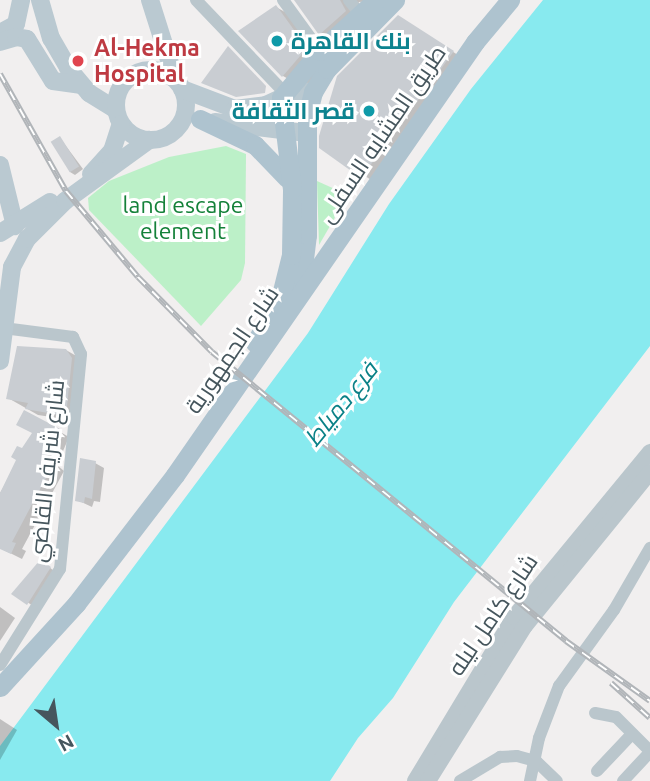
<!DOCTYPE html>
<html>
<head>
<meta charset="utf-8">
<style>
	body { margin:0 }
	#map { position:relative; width:650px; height:781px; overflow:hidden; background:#f1efef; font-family:Ubuntu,Cairo,sans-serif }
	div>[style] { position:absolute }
	.green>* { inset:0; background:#bcf0c8 }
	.water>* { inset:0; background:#88eaef }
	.shadow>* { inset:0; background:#0003; transform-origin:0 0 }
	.building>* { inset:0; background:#c9cdd2; transform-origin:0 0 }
	.minor>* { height:12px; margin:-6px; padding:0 6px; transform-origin:6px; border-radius:6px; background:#bac6cc }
	.tertiary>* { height:16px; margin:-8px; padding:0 8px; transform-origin:8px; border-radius:8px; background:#bac6cc }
	.secondary>* { height:18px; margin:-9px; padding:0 9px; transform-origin:9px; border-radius:9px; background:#bac9d1 }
	.secondary>.ring { margin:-9px; padding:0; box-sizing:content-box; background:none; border:18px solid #bac9d1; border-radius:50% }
	.primary>* { height:19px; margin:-9.5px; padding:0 9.5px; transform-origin:9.5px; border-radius:9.5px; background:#aec3cf }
	.rail>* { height:6px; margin-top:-3px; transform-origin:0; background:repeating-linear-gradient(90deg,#fff 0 10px,#b1b5b9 0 20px); box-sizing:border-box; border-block:2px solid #b1b5b9 }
	.dots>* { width:19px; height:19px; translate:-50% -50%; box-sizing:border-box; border:4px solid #fff; border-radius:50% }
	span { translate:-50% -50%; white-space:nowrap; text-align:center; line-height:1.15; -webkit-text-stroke:6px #fff; paint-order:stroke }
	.culture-label { font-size:23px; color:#0d838f; font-weight:700 }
	.left { translate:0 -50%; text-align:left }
	.right { translate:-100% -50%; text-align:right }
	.health-label { font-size:23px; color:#be3a42; font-weight:700 }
	.street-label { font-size:23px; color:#46565d }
	.park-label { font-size:23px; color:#148139 }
	.water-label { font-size:24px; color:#0a8187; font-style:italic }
	.north { position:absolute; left:21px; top:690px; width:70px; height:70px; -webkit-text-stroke:5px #fff; paint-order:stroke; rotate:151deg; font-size:19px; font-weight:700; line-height:28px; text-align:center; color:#46565d }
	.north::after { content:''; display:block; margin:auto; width:24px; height:32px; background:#46565d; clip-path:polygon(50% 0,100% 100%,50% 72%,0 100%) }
</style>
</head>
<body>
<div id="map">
	<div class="green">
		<i style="clip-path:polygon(226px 146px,246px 154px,245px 263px,241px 280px,201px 326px,89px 210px,88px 198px,109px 181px,169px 157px)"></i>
		<i style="clip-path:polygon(317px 181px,348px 195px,319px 245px)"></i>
	</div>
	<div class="water">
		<i style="clip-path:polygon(543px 0,650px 0,650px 346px,454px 602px,393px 698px,358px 738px,330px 781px,0 781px,0 746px,308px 333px,389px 204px,471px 89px)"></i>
	</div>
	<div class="shadow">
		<i style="clip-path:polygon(296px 0,385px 0,359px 2px,336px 43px,320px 34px)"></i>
		<i style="clip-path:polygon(276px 7px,301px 21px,330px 63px,308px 90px,283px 76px,241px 32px)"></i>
		<i style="left:410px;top:24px;width:64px;height:152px;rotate:33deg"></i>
		<i style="clip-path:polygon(60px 138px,83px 169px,75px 175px,70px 172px)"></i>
		<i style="clip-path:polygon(66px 350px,78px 357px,78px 421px,38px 415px,8px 398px)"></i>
		<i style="clip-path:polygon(25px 412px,69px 437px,57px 465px,64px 471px,22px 549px,26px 551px,22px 559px,0 548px,0 493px,35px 433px)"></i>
		<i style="clip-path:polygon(95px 463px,104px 468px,100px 502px,94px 501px,92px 507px,77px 500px)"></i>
		<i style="clip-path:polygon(49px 567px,58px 574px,36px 608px,14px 593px)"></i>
		<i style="clip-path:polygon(0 607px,15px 618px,0 641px)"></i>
		<i style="clip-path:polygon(0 719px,17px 730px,0 760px)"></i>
	</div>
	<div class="building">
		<i style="clip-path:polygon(294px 0,340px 0,346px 11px,319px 35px)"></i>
		<i style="clip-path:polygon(276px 5px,307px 48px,282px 77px,238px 31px)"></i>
		<i style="clip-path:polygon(398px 15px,454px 51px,361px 178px,319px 148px,319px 136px,337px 76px)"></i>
		<i style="clip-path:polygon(228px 46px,266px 86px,265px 93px,236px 97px,201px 83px)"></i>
		<i style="left:60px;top:136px;width:36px;height:11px;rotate:58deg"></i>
		<i style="clip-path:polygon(17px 346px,66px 349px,72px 358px,66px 416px,25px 409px,28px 403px,6px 399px)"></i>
		<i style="clip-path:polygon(24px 410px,60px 429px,46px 459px,54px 463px,12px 542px,16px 543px,11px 554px,0 549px,0 493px,16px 460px,11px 457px,17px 446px,22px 448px,32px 433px,16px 425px)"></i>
		<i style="clip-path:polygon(80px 458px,96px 461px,92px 499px,85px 497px,84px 503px,75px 501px)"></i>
		<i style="clip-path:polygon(40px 560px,51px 567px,27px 605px,11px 594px)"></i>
	</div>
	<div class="minor">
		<i style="left:196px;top:0;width:129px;rotate:46.3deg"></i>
		<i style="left:283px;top:0;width:63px;rotate:54deg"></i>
		<i style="left:349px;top:0;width:18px;rotate:52deg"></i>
		<i style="left:0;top:665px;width:113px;rotate:-58deg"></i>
		<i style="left:60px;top:569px;width:216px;rotate:-84.4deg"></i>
		<i style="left:81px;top:354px;width:19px;rotate:-115deg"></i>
		<i style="left:73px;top:337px;width:70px;rotate:-172.6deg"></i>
		<i style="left:595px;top:713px;width:21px;rotate:11deg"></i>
		<i style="left:616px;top:717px;width:48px;rotate:45deg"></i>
		<i style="left:597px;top:771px;width:51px;rotate:-46.6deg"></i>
		<i style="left:460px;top:781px;width:47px;rotate:-31deg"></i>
		<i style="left:500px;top:757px;width:17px;rotate:-3deg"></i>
		<i style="left:517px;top:756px;width:20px;rotate:15deg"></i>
		<i style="left:536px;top:761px;width:29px;rotate:44deg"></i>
		<i style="left:530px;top:781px;width:44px;rotate:-78.2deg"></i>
		<i style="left:539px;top:738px;width:56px;rotate:-69deg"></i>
		<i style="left:559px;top:686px;width:94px;rotate:-54.1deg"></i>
		<i style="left:614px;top:610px;width:72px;rotate:-59.9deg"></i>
		<i style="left:623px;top:781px;width:40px;rotate:-47deg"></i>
	</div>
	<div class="tertiary">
		<i style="left:415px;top:781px;width:192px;rotate:-58.9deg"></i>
		<i style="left:514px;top:617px;width:214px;rotate:-50.5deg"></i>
		<i style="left:428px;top:781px;width:183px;rotate:-58deg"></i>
		<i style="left:525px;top:626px;width:198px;rotate:-50.9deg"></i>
	</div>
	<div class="secondary">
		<i style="left:40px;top:0;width:40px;rotate:74deg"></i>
		<i style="left:51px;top:38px;width:34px;rotate:60deg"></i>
		<i style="left:68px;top:68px;width:33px;rotate:50deg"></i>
		<i style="left:89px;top:93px;width:32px;rotate:32deg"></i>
		<i style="left:150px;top:0;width:83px;rotate:72.4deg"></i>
		<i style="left:0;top:33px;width:18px;rotate:-29deg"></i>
		<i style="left:16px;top:24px;width:25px;rotate:-78deg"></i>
		<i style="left:0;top:42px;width:17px;rotate:-17deg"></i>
		<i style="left:16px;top:37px;width:11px;rotate:10deg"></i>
		<i style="left:27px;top:39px;width:49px;rotate:58.2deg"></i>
		<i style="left:53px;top:81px;width:29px;rotate:8deg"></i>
		<i class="ring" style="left:116px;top:70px;width:52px;height:52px"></i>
		<i style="left:182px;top:89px;width:57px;rotate:20.7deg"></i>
		<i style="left:235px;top:109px;width:31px;rotate:-7deg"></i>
		<i style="left:266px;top:105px;width:33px;rotate:-25deg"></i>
		<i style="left:296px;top:91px;width:17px;rotate:3deg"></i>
		<i style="left:215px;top:122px;width:84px;rotate:6.9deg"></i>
		<i style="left:0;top:165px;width:63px;rotate:76.2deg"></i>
		<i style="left:91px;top:174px;width:31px;rotate:-48deg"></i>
		<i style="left:112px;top:151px;width:28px;rotate:-72deg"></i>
		<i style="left:0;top:233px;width:59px;rotate:-31.8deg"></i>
		<i style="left:0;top:361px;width:95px;rotate:-82.7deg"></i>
		<i style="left:12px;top:267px;width:32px;rotate:-62deg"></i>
		<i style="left:27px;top:239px;width:54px;rotate:-45deg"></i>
		<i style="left:65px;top:201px;width:104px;rotate:-36deg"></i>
	</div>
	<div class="primary">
		<i style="left:200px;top:119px;width:61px;rotate:25.3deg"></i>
		<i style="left:255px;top:145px;width:46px;rotate:45.9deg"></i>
		<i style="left:300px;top:291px;width:56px;rotate:-82.9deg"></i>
		<i style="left:307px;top:235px;width:119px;rotate:-90deg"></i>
		<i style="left:307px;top:116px;width:25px;rotate:-76deg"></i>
		<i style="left:313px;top:92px;width:27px;rotate:-59deg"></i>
		<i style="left:327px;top:69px;width:97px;rotate:-45.4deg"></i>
		<i style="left:255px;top:343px;width:51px;rotate:-60.4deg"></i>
		<i style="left:280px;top:299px;width:45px;rotate:-76deg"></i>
		<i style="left:291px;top:255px;width:66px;rotate:-89.1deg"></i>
		<i style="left:292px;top:189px;width:92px;rotate:-96.9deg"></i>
		<i style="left:281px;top:98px;width:61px;rotate:-50.3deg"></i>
		<i style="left:320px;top:51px;width:76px;rotate:-42.3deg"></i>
		<i style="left:0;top:687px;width:113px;rotate:-47.5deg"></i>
		<i style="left:76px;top:604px;width:163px;rotate:-52.5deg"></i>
		<i style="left:175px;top:475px;width:527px;rotate:-55.28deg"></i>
		<i style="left:475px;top:42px;width:55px;rotate:-50.2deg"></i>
	</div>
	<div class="rail">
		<i style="left:0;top:74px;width:134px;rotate:60.6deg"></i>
		<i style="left:66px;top:191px;width:112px;rotate:50.1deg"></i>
		<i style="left:138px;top:277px;width:105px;rotate:45.4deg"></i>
		<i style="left:212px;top:352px;width:457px;rotate:39.2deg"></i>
		<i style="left:566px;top:641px;width:103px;rotate:35.5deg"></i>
		<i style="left:611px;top:683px;width:52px;rotate:41.9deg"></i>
	</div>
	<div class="dots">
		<i style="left:277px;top:41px;background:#0f9aa8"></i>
		<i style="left:78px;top:61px;background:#e0444e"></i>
		<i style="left:369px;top:111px;background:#0f9aa8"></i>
	</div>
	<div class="culture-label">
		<span class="left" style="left:291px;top:41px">بنك القاهرة</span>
		<span class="right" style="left:355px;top:111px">قصر الثقافة</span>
	</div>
	<div class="health-label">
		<span class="left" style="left:94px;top:61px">Al-Hekma<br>Hospital</span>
	</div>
	<div class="street-label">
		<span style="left:382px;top:134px;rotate:-56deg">طريق المشايه السفلى</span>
		<span style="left:232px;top:350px;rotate:-56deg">شارع الجمهورية</span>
		<span style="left:47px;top:471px;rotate:-84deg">شارع شريف القاضي</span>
		<span style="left:493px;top:615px;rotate:-56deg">شارع كامل ليله</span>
	</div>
	<div class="park-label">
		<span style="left:183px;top:218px">land escape<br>element</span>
	</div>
	<div class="water-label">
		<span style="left:341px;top:404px;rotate:-51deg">فرع دمياط</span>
	</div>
	<div class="north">N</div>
</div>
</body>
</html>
